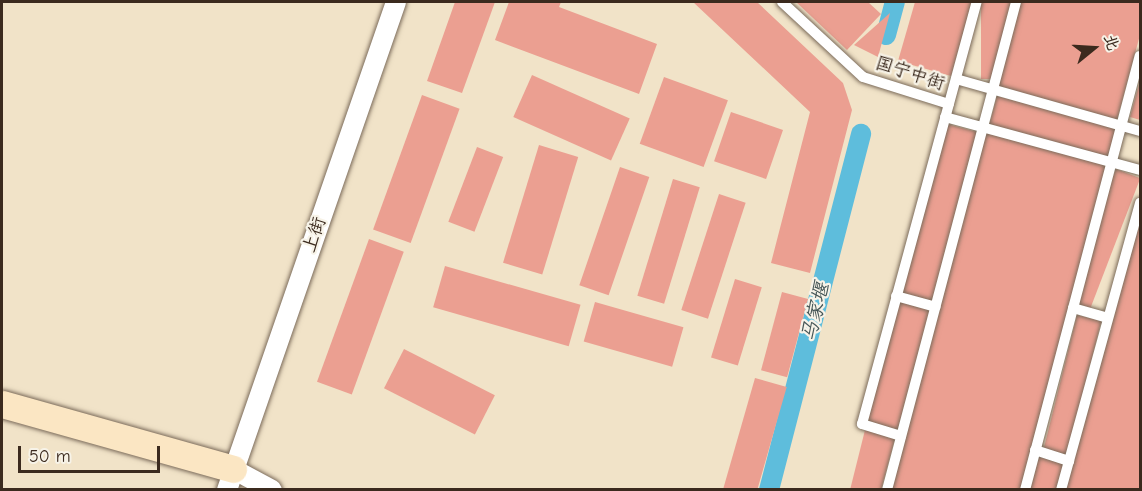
<!DOCTYPE html>
<html>
<head>
<meta charset="utf-8">
<style>
	body { margin:0 }
	#map { position:relative; width:1142px; height:491px; overflow:hidden; background:#f1e3c8; font-family:"Comic Neue","LXGW WenKai TC",sans-serif }
	div>[style] { position:absolute }
	.canal>* { height:20px; margin:-10px; padding:0 10px; transform-origin:10px; border-radius:10px; background:#5ebddc }
	.building>* { inset:0; background:#eb9f91; transform-origin:0 0 }
	.roads { filter:drop-shadow(0 0 2px #7b6b5a) drop-shadow(0 0 2px #7b6b5a) }
	.lane>* { height:10px; margin:-5px; padding:0 5px; transform-origin:5px; border-radius:5px; background:#fff }
	.street>* { height:20px; margin:-10px; padding:0 10px; transform-origin:10px; border-radius:10px; background:#fff }
	.secondary>* { height:27px; margin:-13.5px; padding:0 13.5px; transform-origin:13.5px; border-radius:13.5px; background:#fbe6c3 }
	span { translate:-50% -50%; white-space:nowrap; text-align:center; line-height:1.15; -webkit-text-stroke:4.5px #f7f3e8; paint-order:stroke }
	.street-label { font-size:18px; color:#3b2a1e }
	.water-label { font-size:20px; color:#465657; font-style:italic }
	.frame { position:absolute; inset:0; border:3px solid #3b2a1e; pointer-events:none }
	.north { position:absolute; left:1064px; top:18px; width:60px; height:60px; -webkit-text-stroke:4px #f7f3e8; paint-order:stroke; rotate:72deg; font-size:16px; font-weight:700; line-height:24px; text-align:center; color:#3b2a1e }
	.north::after { content:''; display:block; margin:auto; width:21px; height:27px; background:#3b2a1e; clip-path:polygon(50% 0,100% 100%,50% 72%,0 100%) }
	.scale { position:absolute; left:18px; top:446px; width:142px; height:27px; box-sizing:border-box; border:3px solid #3b2a1e; border-top:0; padding-left:8px; font-size:18px; line-height:21px; white-space:nowrap; color:#3b2a1e; -webkit-text-stroke:4px #f7f3e8; paint-order:stroke }
</style>
</head>
<body>
<div id="map">
	<div class="canal">
		<i style="left:886px;top:35px;width:34px;rotate:-75deg"></i>
		<i style="left:769px;top:490px;width:368px;rotate:-75.5deg"></i>
	</div>
	<div class="building">
		<i style="clip-path:polygon(455px 2px,495px 2px,462px 93px,427px 81px)"></i>
		<i style="clip-path:polygon(509px 2px,561px 2px,559px 7px,657px 44px,639px 94px,495px 40px)"></i>
		<i style="clip-path:polygon(693px 2px,757px 2px,843px 83px,852px 110px,810px 273px,771px 263px,810px 112px)"></i>
		<i style="clip-path:polygon(796px 2px,868px 2px,881px 14px,847px 50px)"></i>
		<i style="clip-path:polygon(915px 2px,972px 2px,951px 76px,898px 61px)"></i>
		<i style="left:981px;top:2px;width:32px;height:77px"></i>
		<i style="clip-path:polygon(1021px 2px,1140px 2px,1140px 35px,1117px 120px,998px 87px)"></i>
		<i style="clip-path:polygon(890px 13px,878px 57px,854px 45px)"></i>
		<i style="left:532px;top:75px;width:107px;height:46px;rotate:24deg"></i>
		<i style="left:664px;top:77px;width:68px;height:71px;rotate:20deg"></i>
		<i style="clip-path:polygon(1140px 81px,1140px 120px,1130px 117px)"></i>
		<i style="left:422px;top:95px;width:40px;height:143px;rotate:20deg"></i>
		<i style="left:997px;top:96px;width:123px;height:30px;rotate:15deg"></i>
		<i style="left:731px;top:112px;width:55px;height:52px;rotate:19deg"></i>
		<i style="left:947px;top:124px;width:31px;height:176px;rotate:15deg"></i>
		<i style="left:986px;top:133px;width:125px;height:369px;rotate:15deg"></i>
		<i style="left:539px;top:145px;width:41px;height:123px;rotate:17deg"></i>
		<i style="left:477px;top:147px;width:28px;height:80px;rotate:21deg"></i>
		<i style="left:620px;top:167px;width:31px;height:125px;rotate:19deg"></i>
		<i style="left:1116px;top:169px;width:26px;height:140px;rotate:21deg"></i>
		<i style="left:673px;top:179px;width:28px;height:122px;rotate:17deg"></i>
		<i style="left:719px;top:194px;width:28px;height:122px;rotate:18deg"></i>
		<i style="clip-path:polygon(1140px 222px,1140px 490px,1066px 490px)"></i>
		<i style="left:369px;top:239px;width:37px;height:152px;rotate:20deg"></i>
		<i style="left:445px;top:266px;width:141px;height:43px;rotate:16deg"></i>
		<i style="left:735px;top:279px;width:28px;height:82px;rotate:17deg"></i>
		<i style="left:782px;top:292px;width:27px;height:81px;rotate:15deg"></i>
		<i style="left:900px;top:301px;width:31px;height:125px;rotate:15deg"></i>
		<i style="left:595px;top:302px;width:92px;height:41px;rotate:16deg"></i>
		<i style="left:1077px;top:315px;width:25px;height:138px;rotate:14deg"></i>
		<i style="left:404px;top:349px;width:102px;height:44px;rotate:27deg"></i>
		<i style="left:755px;top:378px;width:33px;height:116px;rotate:16deg"></i>
		<i style="clip-path:polygon(865px 430px,895px 438px,881px 490px,850px 490px)"></i>
		<i style="clip-path:polygon(1039px 457px,1063px 464px,1056px 490px,1030px 490px)"></i>
	</div>
	<div class="roads">
		<div class="lane">
			<i style="left:782px;top:2px;width:110px;rotate:42.8deg"></i>
			<i style="left:863px;top:77px;width:90px;rotate:17.4deg"></i>
			<i style="left:956px;top:79px;width:191px;rotate:15.8deg"></i>
			<i style="left:945px;top:117px;width:202px;rotate:15.2deg"></i>
			<i style="left:896px;top:296px;width:41px;rotate:15.4deg"></i>
			<i style="left:1073px;top:308px;width:36px;rotate:16deg"></i>
			<i style="left:901px;top:436px;width:41px;rotate:-162.9deg"></i>
			<i style="left:862px;top:424px;width:437px;rotate:-74.8deg"></i>
			<i style="left:1035px;top:450px;width:36px;rotate:18deg"></i>
			<i style="left:887px;top:490px;width:505px;rotate:-75.19deg"></i>
			<i style="left:1025px;top:490px;width:449px;rotate:-75.2deg"></i>
			<i style="left:1061px;top:490px;width:298px;rotate:-74.6deg"></i>
		</div>
		<div class="street">
			<i style="left:233px;top:469px;width:44px;rotate:28.3deg"></i>
			<i style="left:227px;top:490px;width:516px;rotate:-70.9deg"></i>
		</div>
		<div class="secondary">
			<i style="left:2px;top:404px;width:240px;rotate:15.7deg"></i>
		</div>
	</div>
	<div class="street-label">
		<span style="left:910px;top:74px;rotate:18deg">国宁中街</span>
		<span style="left:315px;top:235px;rotate:-71deg">上街</span>
	</div>
	<div class="water-label">
		<span style="left:815px;top:312px;rotate:-76deg">马家堰</span>
	</div>
	<div class="frame"></div>
	<div class="north">北</div>
	<div class="scale">50 m</div>
</div>
</body>
</html>
